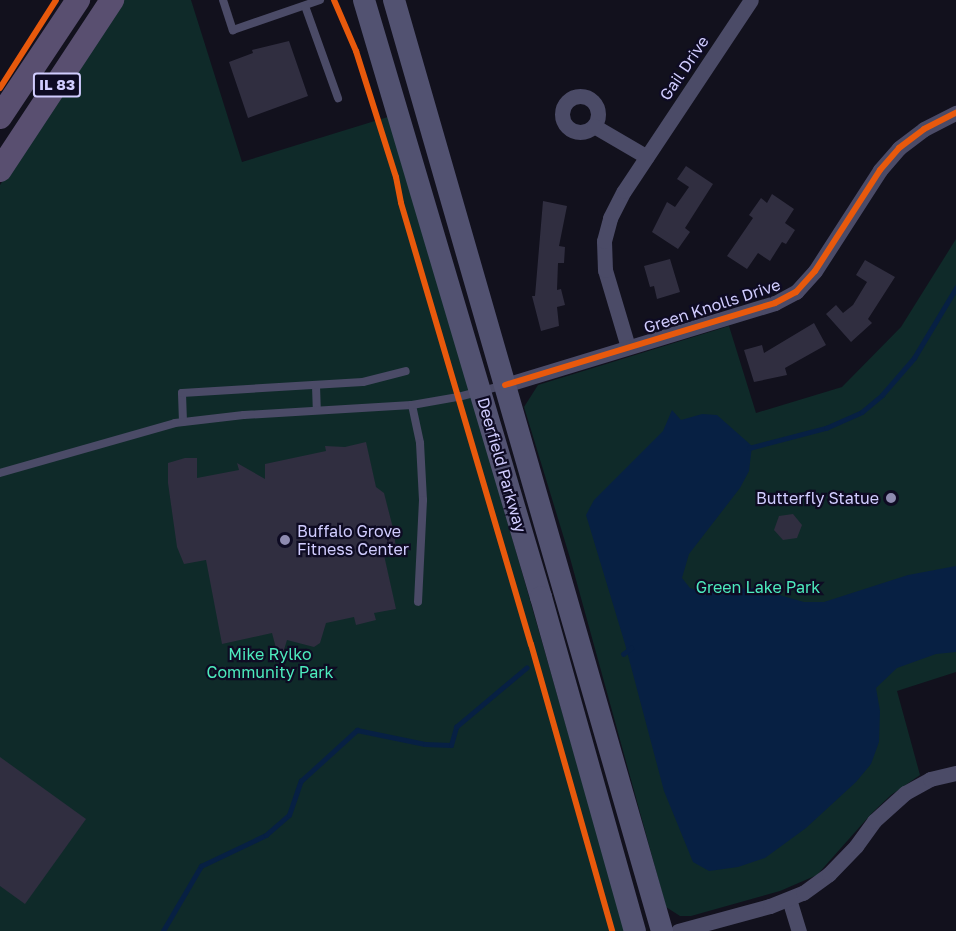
<!DOCTYPE html>
<html>
<head>
<meta charset="utf-8">
<style>
	body { margin:0 }
	#map { position:relative; width:956px; height:931px; overflow:hidden; background:#12111d; font-family:"Golos Text",sans-serif }
	div>[style] { position:absolute }
	.green>* { inset:0; background:#0f2a29 }
	.water>* { inset:0; background:#072043 }
	.stream>* { height:4.5px; margin:-2.25px; padding:0 2.25px; transform-origin:2.25px; border-radius:2.25px; background:#072043 }
	.building>* { inset:0; background:#302e40 }
	.service>* { height:8px; margin:-4px; padding:0 4px; transform-origin:4px; border-radius:4px; background:#4b4b67 }
	.minor>* { height:15px; margin:-7.5px; padding:0 7.5px; transform-origin:7.5px; border-radius:7.5px; background:#4b4b67 }
	.minor>.ring { margin:-7.5px; padding:0; box-sizing:content-box; background:none; border:15px solid #4b4b67; border-radius:50% }
	.secondary>* { height:22px; margin:-11px; padding:0 11px; transform-origin:11px; border-radius:11px; background:#525271 }
	.primary>* { height:24px; margin:-12px; padding:0 12px; transform-origin:12px; border-radius:12px; background:#594f70 }
	.cycleway>* { height:6px; margin:-3px; padding:0 3px; transform-origin:3px; border-radius:3px; background:#e8590c }
	.dots>* { width:16px; height:16px; translate:-50% -50%; box-sizing:border-box; border:3px solid #0e0b23; border-radius:50% }
	span { translate:-50% -50%; white-space:nowrap; text-align:center; line-height:1.15; -webkit-text-stroke:4.5px #0e0b23; paint-order:stroke }
	.shield-label span { padding:2px 4px; background:#0e0b23; border:2px solid; border-radius:4px; -webkit-text-stroke-width:0 }
	.shield-label { font-size:15px; color:#d1cdff; font-weight:700 }
	.street-label { font-size:16px; color:#d1cdff }
	.poi-label { font-size:16px; color:#d1cdff }
	.right { translate:-100% -50%; text-align:right }
	.left { translate:0 -50%; text-align:left }
	.park-label { font-size:16px; color:#4debbd }
</style>
</head>
<body>
<div id="map">
	<div class="green">
		<i style="clip-path:polygon(123px 0,191px 0,242px 162px,391px 116px,625px 931px,0 931px,0 185px)"></i>
		<i style="clip-path:polygon(956px 239px,956px 672px,897px 691px,920px 775px,891px 795px,872px 813px,817px 875px,780px 891px,691px 916px,680px 916px,666px 907px,570px 558px,524px 407px,538px 385px,729px 326px,756px 413px,842px 387px,901px 327px)"></i>
	</div>
	<div class="water">
		<i style="clip-path:polygon(672px 410px,681px 420px,702px 414px,717px 415px,752px 446px,749px 471px,740px 488px,689px 554px,682px 578px,690px 588px,697px 590px,755px 588px,804px 602px,824px 602px,908px 575px,956px 566px,956px 652px,936px 654px,897px 668px,876px 688px,880px 711px,879px 742px,871px 764px,856px 782px,806px 828px,765px 858px,738px 867px,709px 871px,693px 862px,664px 791px,625px 644px,586px 515px,594px 500px,663px 431px)"></i>
	</div>
	<div class="stream">
		<i style="left:749px;top:448px;width:80px;rotate:-14.6deg"></i>
		<i style="left:826px;top:428px;width:39px;rotate:-24deg"></i>
		<i style="left:862px;top:412px;width:26px;rotate:-40deg"></i>
		<i style="left:882px;top:395px;width:49px;rotate:-49.1deg"></i>
		<i style="left:914px;top:358px;width:82px;rotate:-59deg"></i>
		<i style="left:623px;top:654px;width:10px;rotate:-37deg"></i>
		<i style="left:163px;top:931px;width:75px;rotate:-59.7deg"></i>
		<i style="left:201px;top:866px;width:72px;rotate:-25.5deg"></i>
		<i style="left:266px;top:835px;width:30px;rotate:-41deg"></i>
		<i style="left:289px;top:815px;width:36px;rotate:-71deg"></i>
		<i style="left:301px;top:781px;width:76px;rotate:-42.3deg"></i>
		<i style="left:357px;top:730px;width:69px;rotate:11.6deg"></i>
		<i style="left:425px;top:744px;width:26px;rotate:2deg"></i>
		<i style="left:451px;top:745px;width:19px;rotate:-74deg"></i>
		<i style="left:456px;top:727px;width:92px;rotate:-40.1deg"></i>
	</div>
	<div class="building">
		<i style="clip-path:polygon(289px 41px,308px 96px,248px 118px,229px 62px,253px 53px,252px 50px)"></i>
		<i style="clip-path:polygon(686px 166px,713px 184px,685px 228px,690px 232px,678px 249px,652px 232px,667px 202px,675px 207px,689px 187px,677px 179px)"></i>
		<i style="clip-path:polygon(772px 194px,794px 209px,785px 223px,795px 230px,786px 244px,782px 242px,770px 261px,758px 253px,747px 269px,727px 256px,753px 218px,749px 215px,761px 198px,767px 203px)"></i>
		<i style="clip-path:polygon(543px 201px,567px 206px,559px 246px,565px 247px,564px 263px,558px 263px,557px 290px,561px 289px,565px 305px,557px 307px,559px 326px,541px 331px,532px 296px,535px 296px)"></i>
		<i style="clip-path:polygon(670px 259px,680px 292px,657px 299px,654px 286px,650px 287px,644px 266px)"></i>
		<i style="clip-path:polygon(865px 260px,895px 277px,868px 319px,872px 323px,851px 342px,826px 314px,836px 305px,843px 313px,853px 305px,867px 282px,856px 275px)"></i>
		<i style="clip-path:polygon(814px 323px,826px 345px,785px 368px,787px 375px,754px 382px,744px 350px,762px 345px,764px 353px)"></i>
		<i style="clip-path:polygon(366px 442px,376px 487px,384px 493px,394px 532px,396px 549px,384px 555px,396px 609px,374px 613px,376px 620px,356px 625px,354px 617px,326px 623px,320px 643px,314px 647px,287px 640px,280px 663px,272px 633px,222px 644px,206px 560px,184px 564px,177px 547px,168px 483px,168px 463px,185px 458px,197px 458px,197px 478px,239px 470px,237px 463px,265px 479px,265px 464px,326px 451px,325px 446px,345px 447px)"></i>
		<i style="clip-path:polygon(793px 514px,802px 525px,797px 538px,783px 540px,774px 530px,779px 516px)"></i>
		<i style="clip-path:polygon(0 757px,86px 819px,25px 904px,0 886px)"></i>
	</div>
	<div class="service">
		<i style="left:223px;top:0;width:32px;rotate:72deg"></i>
		<i style="left:233px;top:30px;width:92px;rotate:-19deg"></i>
		<i style="left:305px;top:6px;width:98px;rotate:70.3deg"></i>
		<i style="left:316px;top:386px;width:24px;rotate:88deg"></i>
		<i style="left:412px;top:405px;width:39px;rotate:78deg"></i>
		<i style="left:420px;top:443px;width:57px;rotate:87deg"></i>
		<i style="left:423px;top:500px;width:102px;rotate:92.8deg"></i>
		<i style="left:183px;top:422px;width:29px;rotate:-92deg"></i>
		<i style="left:182px;top:393px;width:181px;rotate:-3.5deg"></i>
		<i style="left:363px;top:382px;width:44px;rotate:-14.3deg"></i>
		<i style="left:0;top:473px;width:182px;rotate:-15.9deg"></i>
		<i style="left:175px;top:423px;width:69px;rotate:-6.6deg"></i>
		<i style="left:244px;top:415px;width:168px;rotate:-3.4deg"></i>
		<i style="left:412px;top:405px;width:47px;rotate:-9.9deg"></i>
		<i style="left:458px;top:397px;width:44px;rotate:-14.3deg"></i>
	</div>
	<div class="minor">
		<i class="ring" style="left:562px;top:96px;width:21px;height:21px"></i>
		<i style="left:594px;top:126px;width:61px;rotate:30.3deg"></i>
		<i style="left:628px;top:347px;width:80px;rotate:-106.6deg"></i>
		<i style="left:605px;top:270px;width:29px;rotate:-92deg"></i>
		<i style="left:604px;top:241px;width:24px;rotate:-75deg"></i>
		<i style="left:610px;top:218px;width:30px;rotate:-63deg"></i>
		<i style="left:624px;top:191px;width:229px;rotate:-56.4deg"></i>
		<i style="left:505px;top:385px;width:282px;rotate:-16.9deg"></i>
		<i style="left:775px;top:303px;width:24px;rotate:-28deg"></i>
		<i style="left:796px;top:292px;width:28px;rotate:-48deg"></i>
		<i style="left:815px;top:271px;width:120px;rotate:-57.2deg"></i>
		<i style="left:880px;top:170px;width:29px;rotate:-49deg"></i>
		<i style="left:899px;top:148px;width:31px;rotate:-37deg"></i>
		<i style="left:924px;top:129px;width:36px;rotate:-27deg"></i>
		<i style="left:789px;top:899px;width:34px;rotate:73deg"></i>
		<i style="left:678px;top:931px;width:95px;rotate:-15.2deg"></i>
		<i style="left:770px;top:906px;width:35px;rotate:-22deg"></i>
		<i style="left:803px;top:893px;width:32px;rotate:-36deg"></i>
		<i style="left:829px;top:874px;width:39px;rotate:-46deg"></i>
		<i style="left:856px;top:846px;width:31px;rotate:-54deg"></i>
		<i style="left:874px;top:821px;width:42px;rotate:-42.1deg"></i>
		<i style="left:905px;top:793px;width:29px;rotate:-29deg"></i>
		<i style="left:930px;top:779px;width:27px;rotate:-13deg"></i>
	</div>
	<div class="secondary">
		<i style="left:364px;top:0;width:623px;rotate:73.49deg"></i>
		<i style="left:541px;top:597px;width:347px;rotate:74.3deg"></i>
		<i style="left:394px;top:0;width:969px;rotate:73.94deg"></i>
	</div>
	<div class="primary">
		<i style="left:0;top:117px;width:141px;rotate:-56.3deg"></i>
		<i style="left:0;top:170px;width:204px;rotate:-56.6deg"></i>
	</div>
	<div class="cycleway">
		<i style="left:334px;top:0;width:56px;rotate:66.7deg"></i>
		<i style="left:356px;top:51px;width:132px;rotate:72.4deg"></i>
		<i style="left:396px;top:177px;width:26px;rotate:79deg"></i>
		<i style="left:401px;top:203px;width:460px;rotate:73.6deg"></i>
		<i style="left:531px;top:644px;width:298px;rotate:74.2deg"></i>
		<i style="left:0;top:88px;width:104px;rotate:-57.5deg"></i>
		<i style="left:505px;top:385px;width:282px;rotate:-16.9deg"></i>
		<i style="left:775px;top:303px;width:24px;rotate:-28deg"></i>
		<i style="left:796px;top:292px;width:28px;rotate:-48deg"></i>
		<i style="left:815px;top:271px;width:120px;rotate:-57.2deg"></i>
		<i style="left:880px;top:170px;width:29px;rotate:-49deg"></i>
		<i style="left:899px;top:148px;width:31px;rotate:-37deg"></i>
		<i style="left:924px;top:129px;width:36px;rotate:-27deg"></i>
	</div>
	<div class="dots">
		<i style="left:891px;top:498px;background:#8e8bb0"></i>
		<i style="left:285px;top:540px;background:#8e8bb0"></i>
	</div>
	<div class="shield-label">
		<span style="left:57px;top:85px">IL 83</span>
	</div>
	<div class="street-label">
		<span style="left:684px;top:68px;rotate:-56deg">Gail Drive</span>
		<span style="left:712px;top:306px;rotate:-18deg">Green Knolls Drive</span>
		<span style="left:502px;top:465px;rotate:74deg">Deerfield Parkway</span>
	</div>
	<div class="poi-label">
		<span class="right" style="left:879px;top:498px">Butterfly Statue</span>
		<span class="left" style="left:297px;top:540px">Buffalo Grove<br>Fitness Center</span>
	</div>
	<div class="park-label">
		<span style="left:758px;top:587px">Green Lake Park</span>
		<span style="left:270px;top:663px">Mike Rylko<br>Community Park</span>
	</div>
</div>
</body>
</html>
